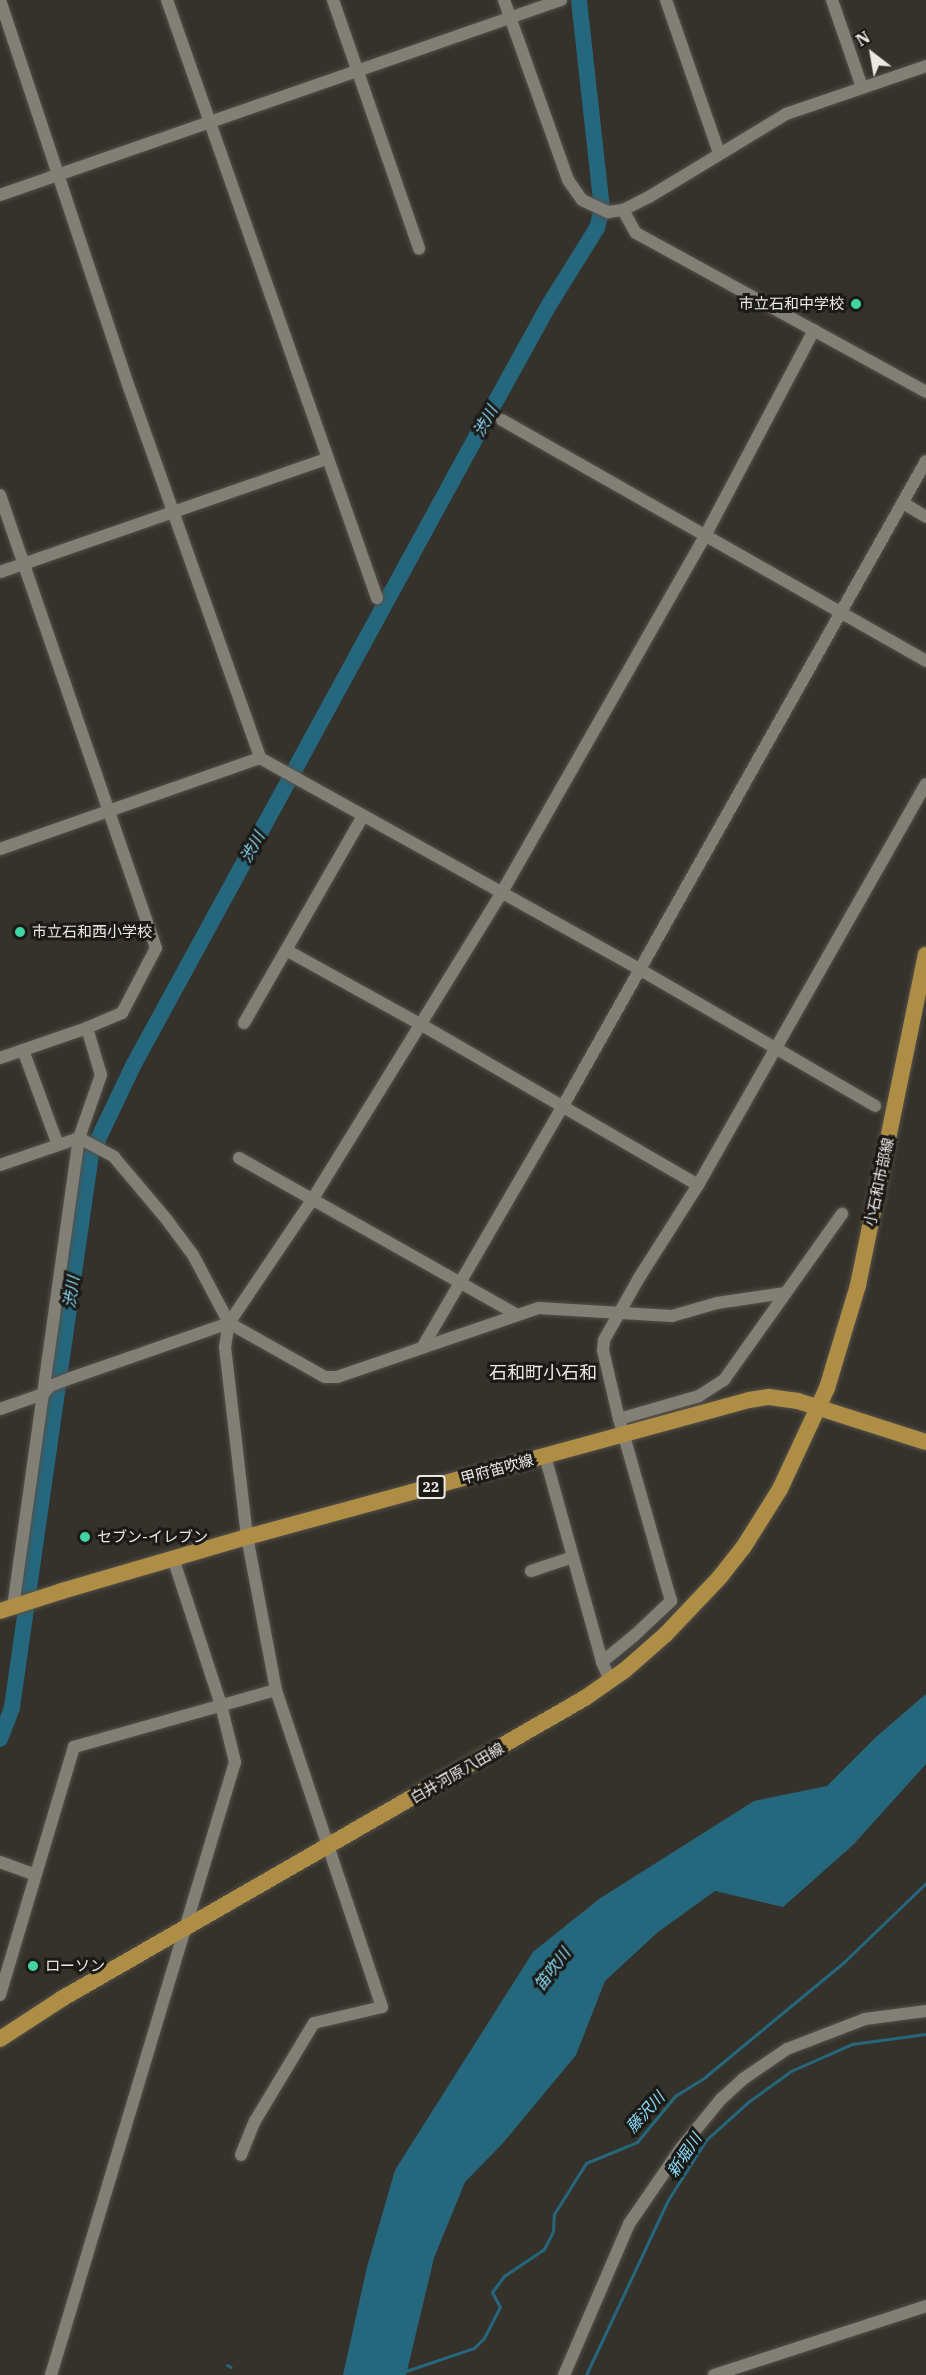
<!DOCTYPE html>
<html>
<head>
<meta charset="utf-8">
<style>
	body { margin:0 }
	#map { position:relative; width:926px; height:2375px; overflow:hidden; background:#35322b; font-family:"IBM Plex Serif","Noto Sans JP",serif }
	div>[style] { position:absolute }
	.water>* { inset:0; background:#25687e }
	.stream>* { height:3px; margin:-1.5px; padding:0 1.5px; transform-origin:1.5px; border-radius:1.5px; background:#25687e }
	.river>* { height:16px; margin:-8px; padding:0 8px; transform-origin:8px; border-radius:8px; background:#25687e }
	.roads { filter:drop-shadow(0 0 2px #525049) drop-shadow(0 0 2px #525049) }
	.minor>* { height:12px; margin:-6px; padding:0 6px; transform-origin:6px; border-radius:6px; background:#827f77 }
	.major>* { height:16px; margin:-8px; padding:0 8px; transform-origin:8px; border-radius:8px; background:#ae8d45 }
	.dots>* { width:16px; height:16px; translate:-50% -50%; box-sizing:border-box; border:3px solid #1b1a17; border-radius:50% }
	span { translate:-50% -50%; white-space:nowrap; text-align:center; line-height:1.15; -webkit-text-stroke:6px #1b1a17; paint-order:stroke }
	.shield-label span { padding:2px 4px; background:#1b1a17; border:2px solid; border-radius:4px; -webkit-text-stroke-width:0 }
	.shield-label { font-size:14px; color:#ebe9e4; font-weight:700 }
	.poi-label { font-size:15px; color:#ebe9e4 }
	.right { translate:-100% -50%; text-align:right }
	.left { translate:0 -50%; text-align:left }
	.street-label { font-size:15px; color:#ebe9e4 }
	.water-label { font-size:16px; color:#8adffd; font-style:italic }
	.quarter-label { font-size:18px; color:#ebe9e4 }
	.north { position:absolute; left:842px; top:24px; width:60px; height:60px; -webkit-text-stroke:4px #1b1a17; paint-order:stroke; rotate:329deg; font-size:16px; font-weight:700; line-height:24px; text-align:center; color:#ebe9e4 }
	.north::after { content:''; display:block; margin:auto; width:21px; height:27px; background:#ebe9e4; clip-path:polygon(50% 0,100% 100%,50% 72%,0 100%) }
</style>
</head>
<body>
<div id="map">
	<div class="water">
		<i style="clip-path:polygon(926px 1694px,926px 1764px,853px 1845px,783px 1907px,715px 1891px,658px 1932px,605px 1981px,576px 2055px,503px 2143px,465px 2182px,434px 2258px,406px 2375px,343px 2375px,367px 2267px,395px 2170px,533px 1952px,599px 1899px,754px 1801px,827px 1786px,876px 1737px)"></i>
	</div>
	<div class="stream">
		<i style="left:227px;top:2365px;width:4px;rotate:27deg"></i>
		<i style="left:406px;top:2371px;width:72px;rotate:-18.7deg"></i>
		<i style="left:474px;top:2348px;width:14px;rotate:-45deg"></i>
		<i style="left:484px;top:2338px;width:35px;rotate:-63deg"></i>
		<i style="left:500px;top:2307px;width:17px;rotate:-118deg"></i>
		<i style="left:492px;top:2292px;width:20px;rotate:-53deg"></i>
		<i style="left:504px;top:2276px;width:48px;rotate:-34deg"></i>
		<i style="left:544px;top:2249px;width:20px;rotate:-63deg"></i>
		<i style="left:553px;top:2231px;width:17px;rotate:-87deg"></i>
		<i style="left:554px;top:2214px;width:60px;rotate:-57.9deg"></i>
		<i style="left:586px;top:2163px;width:55px;rotate:-22.4deg"></i>
		<i style="left:637px;top:2142px;width:60px;rotate:-50.4deg"></i>
		<i style="left:675px;top:2096px;width:36px;rotate:-32deg"></i>
		<i style="left:705px;top:2077px;width:182px;rotate:-39.6deg"></i>
		<i style="left:845px;top:1961px;width:112px;rotate:-43.9deg"></i>
		<i style="left:586px;top:2375px;width:193px;rotate:-64.9deg"></i>
		<i style="left:668px;top:2200px;width:71px;rotate:-57.7deg"></i>
		<i style="left:706px;top:2140px;width:57px;rotate:-42.1deg"></i>
		<i style="left:748px;top:2102px;width:53px;rotate:-35.8deg"></i>
		<i style="left:791px;top:2071px;width:67px;rotate:-23.9deg"></i>
		<i style="left:852px;top:2044px;width:75px;rotate:-7.7deg"></i>
	</div>
	<div class="river">
		<i style="left:0;top:1739px;width:34px;rotate:-69deg"></i>
		<i style="left:12px;top:1707px;width:559px;rotate:-81.87deg"></i>
		<i style="left:91px;top:1154px;width:100px;rotate:-64.5deg"></i>
		<i style="left:134px;top:1064px;width:725px;rotate:-61.38deg"></i>
		<i style="left:481px;top:428px;width:141px;rotate:-61.1deg"></i>
		<i style="left:549px;top:305px;width:91px;rotate:-58.1deg"></i>
		<i style="left:597px;top:228px;width:20px;rotate:-75deg"></i>
		<i style="left:602px;top:209px;width:210px;rotate:-96.3deg"></i>
	</div>
	<div class="roads">
		<div class="minor">
			<i style="left:0;top:0;width:411px;rotate:71.6deg"></i>
			<i style="left:130px;top:390px;width:390px;rotate:70.5deg"></i>
			<i style="left:260px;top:758px;width:434px;rotate:29.1deg"></i>
			<i style="left:639px;top:969px;width:273px;rotate:30.1deg"></i>
			<i style="left:167px;top:0;width:634px;rotate:70.65deg"></i>
			<i style="left:333px;top:0;width:263px;rotate:70.9deg"></i>
			<i style="left:504px;top:0;width:191px;rotate:70.4deg"></i>
			<i style="left:568px;top:180px;width:24px;rotate:55deg"></i>
			<i style="left:582px;top:200px;width:29px;rotate:25deg"></i>
			<i style="left:608px;top:212px;width:15px;rotate:-8deg"></i>
			<i style="left:623px;top:210px;width:29px;rotate:-27deg"></i>
			<i style="left:649px;top:197px;width:160px;rotate:-31.2deg"></i>
			<i style="left:786px;top:114px;width:148px;rotate:-18.9deg"></i>
			<i style="left:666px;top:0;width:162px;rotate:70.9deg"></i>
			<i style="left:832px;top:0;width:92px;rotate:71deg"></i>
			<i style="left:0;top:195px;width:594px;rotate:-19.17deg"></i>
			<i style="left:623px;top:210px;width:26px;rotate:61deg"></i>
			<i style="left:636px;top:233px;width:331px;rotate:28.7deg"></i>
			<i style="left:502px;top:420px;width:488px;rotate:29.6deg"></i>
			<i style="left:0;top:495px;width:479px;rotate:71deg"></i>
			<i style="left:156px;top:948px;width:73px;rotate:117.6deg"></i>
			<i style="left:122px;top:1013px;width:38px;rotate:157deg"></i>
			<i style="left:87px;top:1028px;width:92px;rotate:161deg"></i>
			<i style="left:903px;top:503px;width:27px;rotate:31deg"></i>
			<i style="left:0;top:572px;width:345px;rotate:-19.1deg"></i>
			<i style="left:0;top:849px;width:275px;rotate:-19.3deg"></i>
			<i style="left:286px;top:950px;width:155px;rotate:28.9deg"></i>
			<i style="left:422px;top:1025px;width:319px;rotate:30.1deg"></i>
			<i style="left:244px;top:1023px;width:239px;rotate:-60.1deg"></i>
			<i style="left:23px;top:1050px;width:101px;rotate:69.8deg"></i>
			<i style="left:79px;top:1138px;width:40px;rotate:28deg"></i>
			<i style="left:114px;top:1157px;width:82px;rotate:49.9deg"></i>
			<i style="left:167px;top:1220px;width:44px;rotate:53.4deg"></i>
			<i style="left:193px;top:1255px;width:77px;rotate:62.1deg"></i>
			<i style="left:229px;top:1323px;width:110px;rotate:29.4deg"></i>
			<i style="left:325px;top:1377px;width:12px"></i>
			<i style="left:337px;top:1377px;width:213px;rotate:-18.9deg"></i>
			<i style="left:538px;top:1308px;width:134px;rotate:3.4deg"></i>
			<i style="left:672px;top:1316px;width:47px;rotate:-16.1deg"></i>
			<i style="left:717px;top:1303px;width:69px;rotate:-8.4deg"></i>
			<i style="left:239px;top:1158px;width:318px;rotate:29.4deg"></i>
			<i style="left:0;top:1165px;width:83px;rotate:-18.9deg"></i>
			<i style="left:422px;top:1348px;width:280px;rotate:-59.8deg"></i>
			<i style="left:563px;top:1106px;width:740px;rotate:-60.63deg"></i>
			<i style="left:0;top:1409px;width:46px;rotate:-19.2deg"></i>
			<i style="left:43px;top:1394px;width:11px;rotate:-49deg"></i>
			<i style="left:50px;top:1386px;width:22px;rotate:-21deg"></i>
			<i style="left:71px;top:1378px;width:167px;rotate:-19.2deg"></i>
			<i style="left:619px;top:1419px;width:83px;rotate:-16deg"></i>
			<i style="left:699px;top:1396px;width:30px;rotate:-33deg"></i>
			<i style="left:724px;top:1380px;width:204px;rotate:-54.6deg"></i>
			<i style="left:545px;top:1456px;width:214px;rotate:74.5deg"></i>
			<i style="left:602px;top:1662px;width:20px;rotate:66deg"></i>
			<i style="left:531px;top:1571px;width:44px;rotate:-18.4deg"></i>
			<i style="left:13px;top:1607px;width:474px;rotate:-82deg"></i>
			<i style="left:79px;top:1138px;width:67px;rotate:-70.8deg"></i>
			<i style="left:101px;top:1075px;width:49px;rotate:-106.6deg"></i>
			<i style="left:602px;top:1662px;width:43px;rotate:-39.3deg"></i>
			<i style="left:635px;top:1635px;width:50px;rotate:-43.4deg"></i>
			<i style="left:671px;top:1601px;width:189px;rotate:-105.9deg"></i>
			<i style="left:619px;top:1419px;width:71px;rotate:-103.1deg"></i>
			<i style="left:603px;top:1350px;width:10px;rotate:-84deg"></i>
			<i style="left:604px;top:1340px;width:71px;rotate:-60.6deg"></i>
			<i style="left:639px;top:1278px;width:110px;rotate:-57.6deg"></i>
			<i style="left:698px;top:1185px;width:461px;rotate:-60.4deg"></i>
			<i style="left:0;top:1862px;width:37px;rotate:20deg"></i>
			<i style="left:0;top:1995px;width:259px;rotate:-73.4deg"></i>
			<i style="left:74px;top:1747px;width:210px;rotate:-15.8deg"></i>
			<i style="left:241px;top:2155px;width:37px;rotate:-68deg"></i>
			<i style="left:255px;top:2121px;width:114px;rotate:-59deg"></i>
			<i style="left:314px;top:2023px;width:70px;rotate:-13.2deg"></i>
			<i style="left:382px;top:2007px;width:334px;rotate:-108.5deg"></i>
			<i style="left:276px;top:1690px;width:156px;rotate:-100.7deg"></i>
			<i style="left:247px;top:1537px;width:191px;rotate:-96.6deg"></i>
			<i style="left:225px;top:1347px;width:24px;rotate:-81deg"></i>
			<i style="left:229px;top:1323px;width:148px;rotate:-56deg"></i>
			<i style="left:312px;top:1200px;width:362px;rotate:-58.3deg"></i>
			<i style="left:502px;top:892px;width:410px;rotate:-60.3deg"></i>
			<i style="left:705px;top:536px;width:233px;rotate:-62.1deg"></i>
			<i style="left:51px;top:2375px;width:640px;rotate:-73.29deg"></i>
			<i style="left:235px;top:1762px;width:59px;rotate:-103.8deg"></i>
			<i style="left:221px;top:1705px;width:155px;rotate:-108.1deg"></i>
			<i style="left:564px;top:2375px;width:164px;rotate:-66.7deg"></i>
			<i style="left:629px;top:2224px;width:92px;rotate:-55.6deg"></i>
			<i style="left:681px;top:2148px;width:63px;rotate:-50.8deg"></i>
			<i style="left:721px;top:2099px;width:30px;rotate:-42deg"></i>
			<i style="left:743px;top:2079px;width:53px;rotate:-34.3deg"></i>
			<i style="left:787px;top:2049px;width:84px;rotate:-21deg"></i>
			<i style="left:865px;top:2019px;width:62px;rotate:-7.5deg"></i>
			<i style="left:714px;top:2375px;width:223px;rotate:-18deg"></i>
		</div>
		<div class="major">
			<i style="left:0;top:1611px;width:65px;rotate:-17.9deg"></i>
			<i style="left:62px;top:1591px;width:193px;rotate:-16.3deg"></i>
			<i style="left:247px;top:1537px;width:520px;rotate:-15.26deg"></i>
			<i style="left:749px;top:1400px;width:20px;rotate:-9deg"></i>
			<i style="left:769px;top:1397px;width:29px;rotate:8deg"></i>
			<i style="left:798px;top:1401px;width:134px;rotate:17.8deg"></i>
			<i style="left:0;top:2039px;width:75px;rotate:-33.1deg"></i>
			<i style="left:63px;top:1998px;width:602px;rotate:-29.89deg"></i>
			<i style="left:585px;top:1698px;width:49px;rotate:-35deg"></i>
			<i style="left:625px;top:1670px;width:53px;rotate:-41.2deg"></i>
			<i style="left:665px;top:1635px;width:80px;rotate:-46.5deg"></i>
			<i style="left:720px;top:1577px;width:37px;rotate:-52deg"></i>
			<i style="left:743px;top:1548px;width:70px;rotate:-57.9deg"></i>
			<i style="left:780px;top:1489px;width:111px;rotate:-65deg"></i>
			<i style="left:827px;top:1388px;width:108px;rotate:-73.2deg"></i>
			<i style="left:858px;top:1285px;width:337px;rotate:-78.4deg"></i>
		</div>
	</div>
	<div class="dots">
		<i style="left:856px;top:304px;background:#40d4a2"></i>
		<i style="left:20px;top:932px;background:#40d4a2"></i>
		<i style="left:85px;top:1537px;background:#40d4a2"></i>
		<i style="left:33px;top:1966px;background:#40d4a2"></i>
	</div>
	<div class="shield-label">
		<span style="left:431px;top:1487px">22</span>
	</div>
	<div class="poi-label">
		<span class="right" style="left:844px;top:304px">市立石和中学校</span>
		<span class="left" style="left:32px;top:932px">市立石和西小学校</span>
		<span class="left" style="left:97px;top:1537px">セブン-イレブン</span>
		<span class="left" style="left:45px;top:1966px">ローソン</span>
	</div>
	<div class="street-label">
		<span style="left:879px;top:1182px;rotate:-78deg">小石和市部線</span>
		<span style="left:497px;top:1469px;rotate:-15deg">甲府笛吹線</span>
		<span style="left:457px;top:1773px;rotate:-30deg">白井河原八田線</span>
	</div>
	<div class="water-label">
		<span style="left:485px;top:421px;rotate:-61deg">渋川</span>
		<span style="left:252px;top:847px;rotate:-61deg">渋川</span>
		<span style="left:71px;top:1292px;rotate:-82deg">渋川</span>
		<span style="left:552px;top:1969px;rotate:-53deg">笛吹川</span>
		<span style="left:645px;top:2112px;rotate:-48deg">藤沢川</span>
		<span style="left:684px;top:2155px;rotate:-56deg">新堀川</span>
	</div>
	<div class="quarter-label">
		<span style="left:543px;top:1373px">石和町小石和</span>
	</div>
	<div class="north">N</div>
</div>
</body>
</html>
